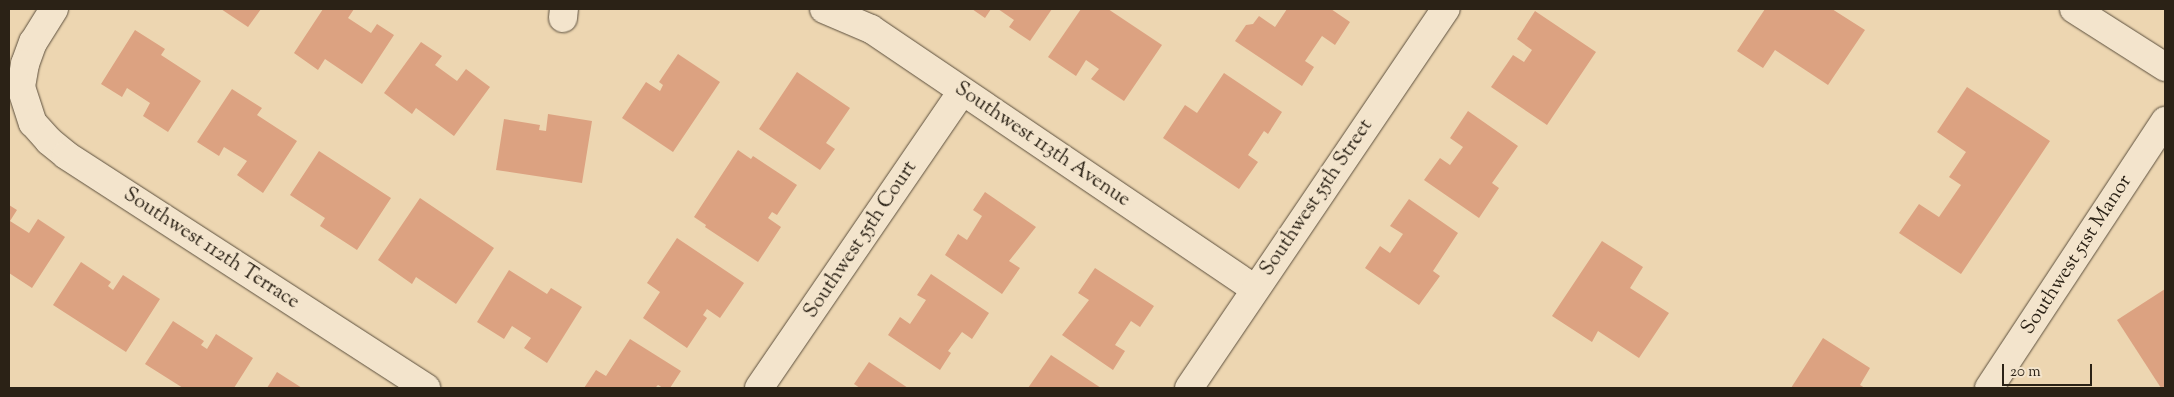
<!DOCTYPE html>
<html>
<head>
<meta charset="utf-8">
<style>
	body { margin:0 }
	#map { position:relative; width:2174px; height:397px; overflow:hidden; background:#edd6b1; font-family:"Sorts Mill Goudy",serif }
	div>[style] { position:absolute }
	.building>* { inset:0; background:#dca281 }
	.roads { filter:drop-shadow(0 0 1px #5c4f3d) drop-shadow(0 0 1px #5c4f3d) }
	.street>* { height:28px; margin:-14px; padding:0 14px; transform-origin:14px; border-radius:14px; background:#f3e4cc }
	span { translate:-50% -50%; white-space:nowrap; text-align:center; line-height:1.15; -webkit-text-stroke:5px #f3e4cc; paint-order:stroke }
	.street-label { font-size:20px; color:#2b2216 }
	.frame { position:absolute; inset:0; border:10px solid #2b2216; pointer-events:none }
	.scale { position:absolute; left:2002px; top:364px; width:90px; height:22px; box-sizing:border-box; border:2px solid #2b2216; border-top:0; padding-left:6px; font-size:15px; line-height:18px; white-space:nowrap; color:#2b2216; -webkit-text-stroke:4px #f3e4cc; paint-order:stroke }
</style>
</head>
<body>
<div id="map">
	<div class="building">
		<i style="clip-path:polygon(221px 9px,261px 9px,248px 27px)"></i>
		<i style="clip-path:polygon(323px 9px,354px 9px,348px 18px,371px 33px,377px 24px,394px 35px,362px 84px,325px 59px,318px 70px,294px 53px)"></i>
		<i style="clip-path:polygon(972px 9px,991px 9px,985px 18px)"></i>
		<i style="clip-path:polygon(998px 9px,1052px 9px,1030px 41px,1009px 27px,1014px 20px)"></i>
		<i style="clip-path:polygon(1081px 9px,1108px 9px,1162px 45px,1124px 101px,1091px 79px,1099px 69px,1086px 60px,1076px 76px,1048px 57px)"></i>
		<i style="clip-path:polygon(1287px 9px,1331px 9px,1350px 22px,1335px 45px,1322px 36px,1305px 61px,1314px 67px,1302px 86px,1235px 41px,1246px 25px,1253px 24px,1259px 16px,1275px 27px)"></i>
		<i style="clip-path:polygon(1765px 9px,1832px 9px,1865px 30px,1828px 85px,1775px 50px,1763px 68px,1737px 51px)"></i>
		<i style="clip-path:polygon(1535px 11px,1596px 52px,1547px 125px,1491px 87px,1513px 55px,1524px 62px,1532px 50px,1517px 39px)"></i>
		<i style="clip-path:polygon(135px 30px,165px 49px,161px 55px,201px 81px,168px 132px,143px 116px,150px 103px,127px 88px,122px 97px,101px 84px)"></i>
		<i style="clip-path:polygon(421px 42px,442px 56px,435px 65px,457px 81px,466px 69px,490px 87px,454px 136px,416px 108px,412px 114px,384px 93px)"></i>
		<i style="clip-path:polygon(678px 54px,720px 82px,673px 152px,622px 118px,646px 82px,660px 91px,663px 85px,659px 82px)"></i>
		<i style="clip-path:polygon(797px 72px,850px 108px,826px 143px,835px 149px,820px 170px,759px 129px)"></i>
		<i style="clip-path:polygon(1224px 73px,1282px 112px,1268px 134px,1264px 131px,1248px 155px,1258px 162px,1239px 189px,1163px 138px,1185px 105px,1197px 113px)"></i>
		<i style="clip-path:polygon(1967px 87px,2050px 141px,1961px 274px,1899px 233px,1919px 204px,1939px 217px,1961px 185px,1949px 177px,1966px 152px,1937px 132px)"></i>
		<i style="clip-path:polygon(232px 89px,262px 108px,257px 115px,297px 141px,263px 193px,237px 175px,247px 161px,224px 147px,219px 156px,197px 142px)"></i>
		<i style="clip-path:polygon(1468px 111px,1518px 146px,1492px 183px,1499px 188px,1479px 218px,1424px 180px,1440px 158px,1450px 165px,1463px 147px,1450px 138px)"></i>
		<i style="clip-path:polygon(548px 114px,592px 121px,582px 183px,496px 170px,504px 119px,540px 125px,539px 130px,546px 131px)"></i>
		<i style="clip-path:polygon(738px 150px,751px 159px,753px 156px,797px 185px,777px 215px,772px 212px,768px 218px,781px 227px,758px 262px,705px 227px,706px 225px,694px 217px)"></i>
		<i style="clip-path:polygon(319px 151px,391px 198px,357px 250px,320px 226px,325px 218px,290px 195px)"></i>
		<i style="clip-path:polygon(985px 192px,1036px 227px,1009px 261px,1020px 268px,1002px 294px,945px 255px,958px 234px,967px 240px,982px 216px,973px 210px)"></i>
		<i style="clip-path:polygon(420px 198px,494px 248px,456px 304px,416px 277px,412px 284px,378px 260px)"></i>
		<i style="clip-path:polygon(1409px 199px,1458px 233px,1433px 271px,1440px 276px,1419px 305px,1365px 268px,1380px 246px,1390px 253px,1403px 234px,1390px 226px)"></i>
		<i style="clip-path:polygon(9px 205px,17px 210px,10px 221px,29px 233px,38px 219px,65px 237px,32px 288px,9px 273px)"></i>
		<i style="clip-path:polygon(677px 238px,744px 283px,720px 318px,707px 309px,703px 315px,707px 318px,687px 348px,643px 318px,660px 292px,647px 283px)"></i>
		<i style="clip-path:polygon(1602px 241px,1643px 267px,1630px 288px,1669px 313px,1639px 358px,1598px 331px,1592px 342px,1552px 316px)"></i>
		<i style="clip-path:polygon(81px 262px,111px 282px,108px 286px,113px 290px,123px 275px,160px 299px,126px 352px,53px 305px)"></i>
		<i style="clip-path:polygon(1095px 268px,1154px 306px,1140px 327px,1131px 321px,1115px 345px,1125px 351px,1113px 370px,1062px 335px,1089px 300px,1078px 293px)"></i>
		<i style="clip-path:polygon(509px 270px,547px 294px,551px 288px,582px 307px,547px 363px,524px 348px,531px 338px,512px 326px,504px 339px,477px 322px)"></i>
		<i style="clip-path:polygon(931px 274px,989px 313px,972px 339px,962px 332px,948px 351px,951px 353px,940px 370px,888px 335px,900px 317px,910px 324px,926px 300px,917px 295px)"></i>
		<i style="clip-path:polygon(2165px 289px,2165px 388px,2161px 388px,2117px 320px)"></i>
		<i style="clip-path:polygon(173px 321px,204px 341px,201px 345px,207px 349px,216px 334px,253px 358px,234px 388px,183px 388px,145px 364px)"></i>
		<i style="clip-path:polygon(1823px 338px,1870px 368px,1860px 385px,1865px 388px,1791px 388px)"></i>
		<i style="clip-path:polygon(630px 339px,681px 371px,670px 388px,663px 388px,658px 385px,655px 388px,584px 388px,596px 370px,606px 376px)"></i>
		<i style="clip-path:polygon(1051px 355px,1101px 388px,1028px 388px)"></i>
		<i style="clip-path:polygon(869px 362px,908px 388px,860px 388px,854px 384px)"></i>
		<i style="clip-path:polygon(277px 372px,302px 388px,267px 388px)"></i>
	</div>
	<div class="roads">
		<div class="street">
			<i style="left:54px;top:9px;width:39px;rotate:122deg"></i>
			<i style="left:33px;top:42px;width:23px;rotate:110deg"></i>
			<i style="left:25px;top:64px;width:23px;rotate:100deg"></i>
			<i style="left:21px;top:87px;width:38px;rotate:72deg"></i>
			<i style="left:33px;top:123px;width:24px;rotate:48deg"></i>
			<i style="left:49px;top:141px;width:22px;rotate:39deg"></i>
			<i style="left:66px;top:155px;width:429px;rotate:32.9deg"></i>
			<i style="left:824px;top:9px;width:51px;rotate:23.1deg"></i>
			<i style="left:871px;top:29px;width:464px;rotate:34.1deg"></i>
			<i style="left:2074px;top:9px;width:108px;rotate:32.5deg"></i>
			<i style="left:563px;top:18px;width:9px;rotate:-84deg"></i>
			<i style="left:759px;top:388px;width:359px;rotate:-55.6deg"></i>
			<i style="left:1189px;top:388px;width:458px;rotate:-55.9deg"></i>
			<i style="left:1989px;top:388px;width:320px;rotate:-56.6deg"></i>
		</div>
	</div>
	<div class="street-label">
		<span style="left:1042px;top:145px;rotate:34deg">Southwest 113th Avenue</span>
		<span style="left:1317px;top:198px;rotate:-56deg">Southwest 55th Street</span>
		<span style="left:861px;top:240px;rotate:-56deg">Southwest 55th Court</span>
		<span style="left:211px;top:249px;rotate:33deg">Southwest 112th Terrace</span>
		<span style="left:2077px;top:255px;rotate:-57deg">Southwest 51st Manor</span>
	</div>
	<div class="frame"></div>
	<div class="scale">20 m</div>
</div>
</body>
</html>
